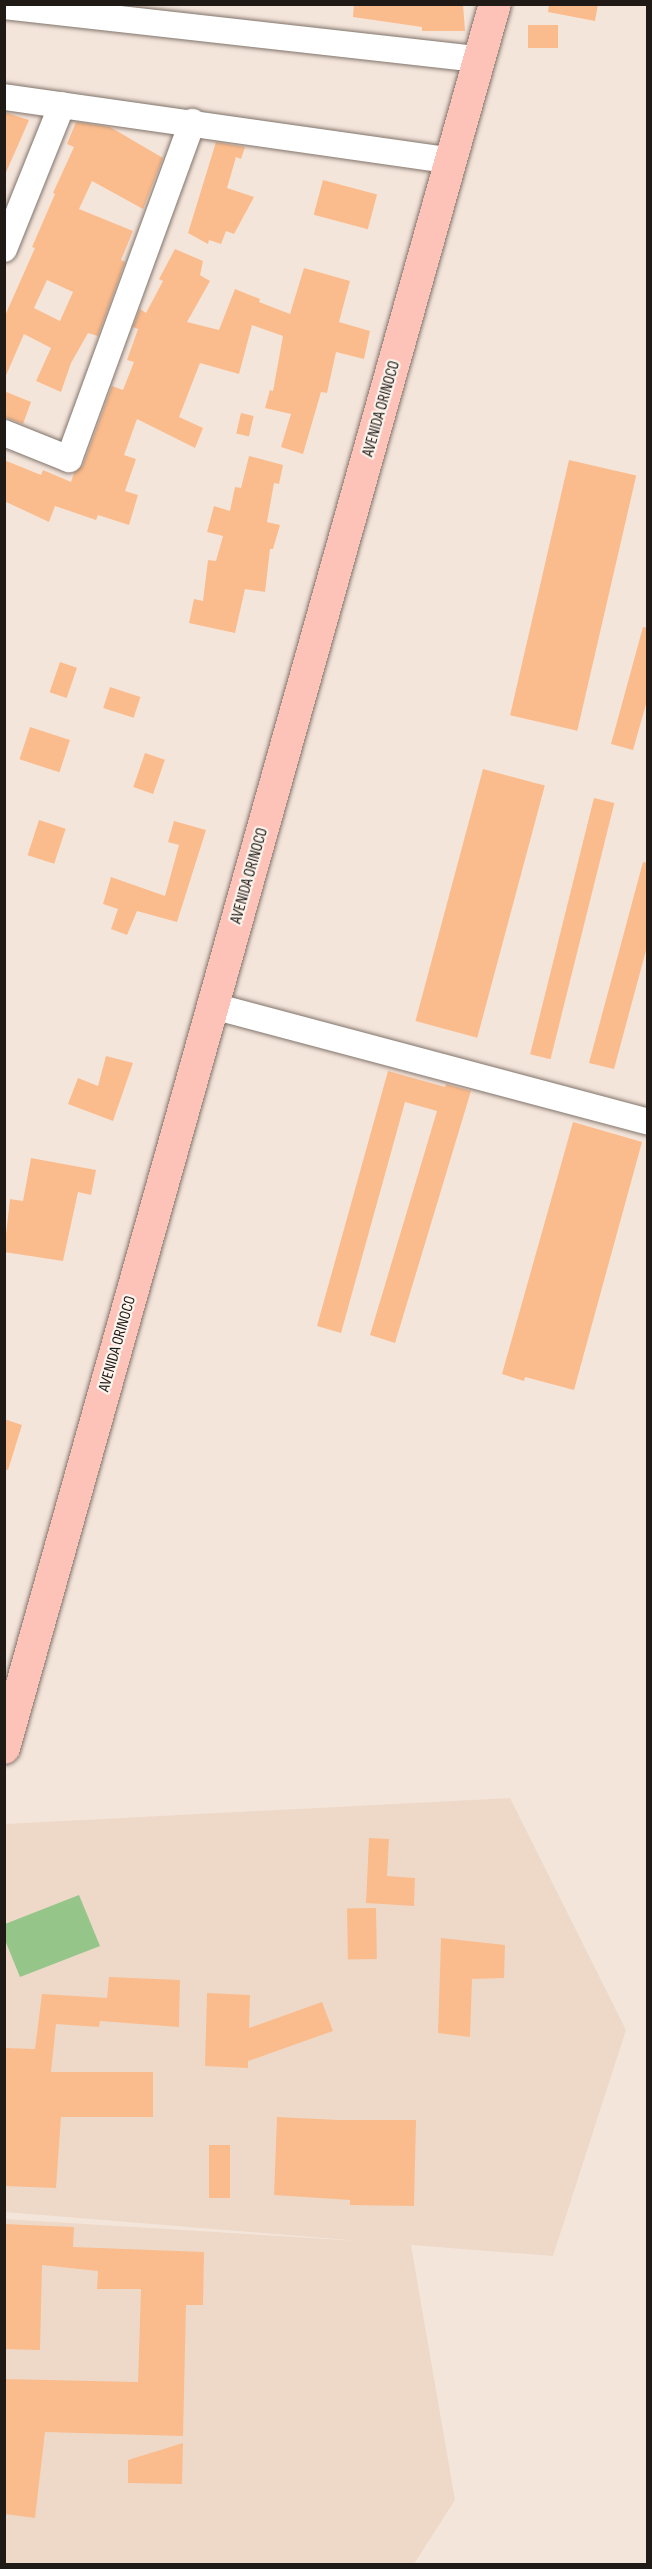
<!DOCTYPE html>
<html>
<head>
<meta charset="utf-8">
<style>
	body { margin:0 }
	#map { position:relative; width:652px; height:2569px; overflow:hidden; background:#f4e5db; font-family:"Sofia Sans Condensed",sans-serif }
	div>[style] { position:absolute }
	.built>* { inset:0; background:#eed9c9 }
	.green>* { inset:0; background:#95c589 }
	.building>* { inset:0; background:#fbbc8d; transform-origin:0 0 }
	.roads { filter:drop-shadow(0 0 2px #81746b) drop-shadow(0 0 2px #81746b) }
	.minor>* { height:26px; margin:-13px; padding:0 13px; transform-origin:13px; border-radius:13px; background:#fff }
	.major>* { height:32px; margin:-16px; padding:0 16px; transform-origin:16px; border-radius:16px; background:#fec3b8 }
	span { translate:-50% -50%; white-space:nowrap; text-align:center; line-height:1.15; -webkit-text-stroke:4.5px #fdf4ed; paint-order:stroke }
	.street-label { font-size:16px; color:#1f1a16 }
	.frame { position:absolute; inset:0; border:6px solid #1f1a16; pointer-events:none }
</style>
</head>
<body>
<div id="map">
	<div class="built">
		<i style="clip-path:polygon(510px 1798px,626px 2030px,553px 2256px,411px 2245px,455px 2500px,414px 2564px,5px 2564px,4px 2219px,361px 2241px,5px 2212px,5px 1824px)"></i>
	</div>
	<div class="green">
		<i style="clip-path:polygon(79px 1895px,100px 1946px,20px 1977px,5px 1940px,5px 1924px)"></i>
	</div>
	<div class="building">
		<i style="clip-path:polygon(354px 4px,463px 4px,465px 31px,422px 31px,422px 27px,353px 17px)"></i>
		<i style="clip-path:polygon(549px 4px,598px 4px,595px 21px,548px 12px)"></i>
		<i style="left:528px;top:25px;width:30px;height:23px"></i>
		<i style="clip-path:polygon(4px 112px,29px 120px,4px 177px)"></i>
		<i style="clip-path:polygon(evenodd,76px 122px,110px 127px,163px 158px,143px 209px,92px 181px,79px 209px,133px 231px,121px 260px,125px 262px,98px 336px,88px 333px,71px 363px,61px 392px,36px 381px,51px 348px,24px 334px,4px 380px,4px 318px,35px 248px,32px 247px,55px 194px,53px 193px,74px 147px,67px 144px,76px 122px,47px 280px,73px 292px,60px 321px,34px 308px,47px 280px)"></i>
		<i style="clip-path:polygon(216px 142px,245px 147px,241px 159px,236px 157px,227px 188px,254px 197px,234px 234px,226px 231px,221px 244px,209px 240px,208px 244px,188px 233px)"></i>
		<i style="left:323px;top:180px;width:56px;height:36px;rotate:15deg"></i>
		<i style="clip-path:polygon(175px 249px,203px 261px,200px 275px,210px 281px,187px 322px,219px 330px,235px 289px,260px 299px,259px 302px,290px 314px,304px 268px,350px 281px,339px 322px,370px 331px,364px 359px,336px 352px,327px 393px,321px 392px,303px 454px,281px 447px,291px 414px,265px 408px,270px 390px,273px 391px,283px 336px,252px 325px,239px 374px,200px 363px,179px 417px,203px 428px,195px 448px,137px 419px,124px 455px,136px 459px,125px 491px,138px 495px,129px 525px,98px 515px,96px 520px,55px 506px,49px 522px,4px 501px,4px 460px,41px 475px,43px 470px,71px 482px,74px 473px,83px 465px,112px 386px,123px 390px,134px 362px,127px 360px,138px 329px,133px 327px,140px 309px,146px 313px,163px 281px,159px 279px)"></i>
		<i style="clip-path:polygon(4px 391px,31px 402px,23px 424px,4px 417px)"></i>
		<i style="left:241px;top:413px;width:13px;height:21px;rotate:13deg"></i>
		<i style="clip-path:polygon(249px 456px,283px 465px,279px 484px,274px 483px,267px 522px,280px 525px,273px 549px,270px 549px,265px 592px,245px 589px,235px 633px,189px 623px,194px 599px,203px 601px,208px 560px,216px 561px,223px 536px,207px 532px,214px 506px,230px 511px,235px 487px,241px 488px)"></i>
		<i style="left:569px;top:460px;width:69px;height:262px;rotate:13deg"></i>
		<i style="clip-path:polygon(643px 627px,648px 628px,648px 697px,633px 750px,611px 744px)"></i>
		<i style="left:60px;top:662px;width:18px;height:32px;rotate:19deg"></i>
		<i style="left:110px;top:687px;width:32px;height:22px;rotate:18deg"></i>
		<i style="left:30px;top:727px;width:42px;height:34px;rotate:18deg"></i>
		<i style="left:145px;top:753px;width:21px;height:36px;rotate:19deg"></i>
		<i style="left:483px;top:769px;width:64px;height:261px;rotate:15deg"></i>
		<i style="left:594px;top:798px;width:21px;height:264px;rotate:14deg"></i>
		<i style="left:39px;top:820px;width:28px;height:37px;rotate:18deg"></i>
		<i style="clip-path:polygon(174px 821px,206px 830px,177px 922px,137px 911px,127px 935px,111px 929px,118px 909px,103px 904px,111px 877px,165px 896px,179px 845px,168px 842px)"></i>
		<i style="clip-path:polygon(643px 862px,648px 863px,648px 943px,614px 1069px,589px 1063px)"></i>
		<i style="clip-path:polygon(106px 1056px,133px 1063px,113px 1121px,68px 1104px,78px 1078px,98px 1086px)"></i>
		<i style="clip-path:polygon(388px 1071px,445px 1087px,446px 1084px,471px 1091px,395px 1343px,370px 1335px,437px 1111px,405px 1102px,341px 1333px,317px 1326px)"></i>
		<i style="clip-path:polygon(573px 1122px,642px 1142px,574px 1390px,525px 1377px,524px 1381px,502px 1374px)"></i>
		<i style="clip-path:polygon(31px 1158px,96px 1170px,91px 1195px,78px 1192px,63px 1261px,4px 1252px,10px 1199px,23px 1201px)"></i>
		<i style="clip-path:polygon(4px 1419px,22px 1425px,8px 1470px,4px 1469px)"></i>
		<i style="clip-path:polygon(369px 1838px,389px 1839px,387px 1876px,415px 1878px,414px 1906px,366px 1903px)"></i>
		<i style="left:376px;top:1908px;width:51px;height:29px;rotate:89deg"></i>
		<i style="clip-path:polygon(441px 1938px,505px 1945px,504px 1978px,472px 1979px,470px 2037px,438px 2033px)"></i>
		<i style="clip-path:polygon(109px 1977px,180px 1980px,179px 2027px,100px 2021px,99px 2027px,56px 2024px,51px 2072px,153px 2072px,153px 2117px,61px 2117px,56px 2188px,4px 2186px,6px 2048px,35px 2049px,42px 1994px,107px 1998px)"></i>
		<i style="clip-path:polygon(207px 1993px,250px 1995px,249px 2028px,322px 2002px,333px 2031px,248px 2061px,248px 2068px,205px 2066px)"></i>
		<i style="clip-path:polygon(277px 2117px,339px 2120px,416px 2120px,414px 2206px,350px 2205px,350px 2200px,274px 2195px)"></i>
		<i style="left:209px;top:2145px;width:21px;height:53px"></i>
		<i style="clip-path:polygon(4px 2224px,74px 2227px,73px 2247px,204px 2252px,203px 2305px,186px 2305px,183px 2436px,45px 2432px,35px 2518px,4px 2514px,4px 2379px,138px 2382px,141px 2289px,97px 2289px,98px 2271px,42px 2265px,40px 2350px,4px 2349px)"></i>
		<i style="clip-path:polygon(183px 2443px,182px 2484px,128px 2483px,128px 2460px)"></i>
	</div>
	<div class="roads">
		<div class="minor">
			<i style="left:4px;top:6px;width:479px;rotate:6.4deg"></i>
			<i style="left:4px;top:97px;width:453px;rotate:8.1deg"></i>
			<i style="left:4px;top:249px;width:155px;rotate:-68.1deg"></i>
			<i style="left:4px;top:433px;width:70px;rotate:21.8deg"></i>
			<i style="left:69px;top:459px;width:359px;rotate:-69.9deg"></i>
			<i style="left:213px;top:1006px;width:450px;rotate:14.9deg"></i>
		</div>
		<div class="major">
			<i style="left:4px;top:1748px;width:1812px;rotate:-74.28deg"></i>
		</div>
	</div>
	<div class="street-label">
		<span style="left:382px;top:409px;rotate:-74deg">AVENIDA ORINOCO</span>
		<span style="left:250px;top:876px;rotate:-74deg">AVENIDA ORINOCO</span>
		<span style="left:118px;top:1344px;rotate:-74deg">AVENIDA ORINOCO</span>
	</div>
	<div class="frame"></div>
</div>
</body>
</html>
